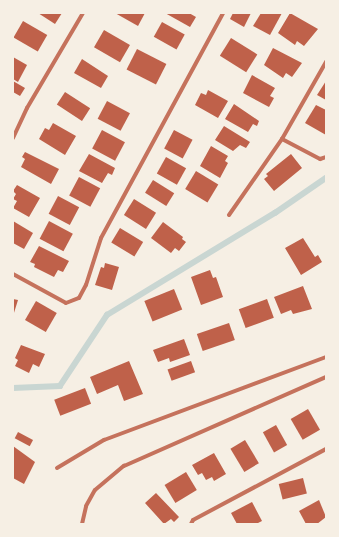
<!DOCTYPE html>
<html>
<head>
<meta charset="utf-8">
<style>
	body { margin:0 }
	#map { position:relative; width:339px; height:537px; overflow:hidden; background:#f6efe4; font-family:Raleway,sans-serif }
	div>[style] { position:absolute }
	.stream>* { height:5.5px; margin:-2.75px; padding:0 2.75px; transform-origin:2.75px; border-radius:2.75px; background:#c9d6d2 }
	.building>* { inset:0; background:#bf614a; transform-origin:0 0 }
	.minor>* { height:4px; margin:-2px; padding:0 2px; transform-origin:2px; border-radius:2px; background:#c5725c }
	span { translate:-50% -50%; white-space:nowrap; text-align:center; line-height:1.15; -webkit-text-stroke:4px #f6efe4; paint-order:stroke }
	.frame { position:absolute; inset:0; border:14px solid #f6efe4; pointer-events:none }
</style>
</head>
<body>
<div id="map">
	<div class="stream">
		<i style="left:13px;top:388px;width:47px;rotate:-2.4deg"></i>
		<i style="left:60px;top:386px;width:85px;rotate:-56.5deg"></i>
		<i style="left:107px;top:315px;width:197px;rotate:-31.3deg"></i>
		<i style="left:275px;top:213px;width:62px;rotate:-34.5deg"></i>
	</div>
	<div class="building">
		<i style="clip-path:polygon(38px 13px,62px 13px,55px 24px)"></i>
		<i style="clip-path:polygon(115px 13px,145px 13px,138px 26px)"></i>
		<i style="clip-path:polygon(165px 13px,189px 13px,196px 17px,190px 27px)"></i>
		<i style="clip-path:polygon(233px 13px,251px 13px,244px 27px,230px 19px)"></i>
		<i style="clip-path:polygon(261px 13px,282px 13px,270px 35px,253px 26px)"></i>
		<i style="clip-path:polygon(290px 13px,318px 29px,304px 46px,297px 41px,295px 45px,278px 33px)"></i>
		<i style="left:23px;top:21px;width:28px;height:19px;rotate:30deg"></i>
		<i style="left:162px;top:22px;width:26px;height:17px;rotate:29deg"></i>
		<i style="left:104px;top:30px;width:30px;height:20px;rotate:30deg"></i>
		<i style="left:231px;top:38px;width:31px;height:21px;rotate:32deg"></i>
		<i style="clip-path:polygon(273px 48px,302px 63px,292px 77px,286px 73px,283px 78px,264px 65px)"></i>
		<i style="left:137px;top:49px;width:33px;height:23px;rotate:27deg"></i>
		<i style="clip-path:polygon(13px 57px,27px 65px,18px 82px,13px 79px)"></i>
		<i style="clip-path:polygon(82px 59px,108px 76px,101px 88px,74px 73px)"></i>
		<i style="clip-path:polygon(252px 75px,275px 88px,270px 96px,274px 98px,269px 107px,243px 93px)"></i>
		<i style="clip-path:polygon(13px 81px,25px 88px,20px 96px,13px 92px)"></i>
		<i style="clip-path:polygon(326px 81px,326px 100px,317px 95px)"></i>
		<i style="clip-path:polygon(208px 90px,228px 101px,218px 118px,195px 105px,201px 93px,206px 95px)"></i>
		<i style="left:65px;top:92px;width:30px;height:15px;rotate:33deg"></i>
		<i style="left:107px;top:101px;width:26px;height:20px;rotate:28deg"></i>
		<i style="clip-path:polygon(234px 104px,259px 121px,257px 126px,253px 124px,248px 132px,225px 119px)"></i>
		<i style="clip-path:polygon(316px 105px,326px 110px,326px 135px,305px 123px)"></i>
		<i style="clip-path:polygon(53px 123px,76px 136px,65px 155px,39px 139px,45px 128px,49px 130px)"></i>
		<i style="clip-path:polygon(224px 126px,250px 142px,246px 148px,240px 145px,233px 151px,215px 140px)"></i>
		<i style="left:102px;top:130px;width:26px;height:21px;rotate:28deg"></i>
		<i style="left:174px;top:130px;width:21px;height:21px;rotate:28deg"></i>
		<i style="clip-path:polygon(211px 146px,228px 156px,225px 161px,228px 163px,220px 178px,200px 166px)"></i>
		<i style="clip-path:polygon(25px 152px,59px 169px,51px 184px,21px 167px,25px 159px,22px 157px)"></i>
		<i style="clip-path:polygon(89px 154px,115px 168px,112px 175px,108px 173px,102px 183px,79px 171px)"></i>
		<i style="clip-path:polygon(291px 154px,302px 168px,274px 191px,264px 179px,268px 176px,266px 174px)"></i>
		<i style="left:166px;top:157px;width:23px;height:19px;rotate:29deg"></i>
		<i style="left:196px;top:171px;width:26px;height:21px;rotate:31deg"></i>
		<i style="left:79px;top:177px;width:24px;height:21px;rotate:28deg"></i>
		<i style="left:153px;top:180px;width:25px;height:15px;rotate:32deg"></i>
		<i style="clip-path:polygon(17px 185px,40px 198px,29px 217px,13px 208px,17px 201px,13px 199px,16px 194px,13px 191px)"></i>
		<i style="left:58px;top:196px;width:24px;height:20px;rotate:28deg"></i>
		<i style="left:134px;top:199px;width:26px;height:19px;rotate:32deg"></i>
		<i style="clip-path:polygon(13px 221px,33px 233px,24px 249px,13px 243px)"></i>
		<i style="left:49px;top:221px;width:27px;height:20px;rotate:28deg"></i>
		<i style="clip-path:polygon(163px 222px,183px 237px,182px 239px,186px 242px,179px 251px,175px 248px,171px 253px,151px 238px)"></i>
		<i style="left:120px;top:228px;width:27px;height:17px;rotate:31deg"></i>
		<i style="clip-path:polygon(303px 238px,315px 257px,318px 255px,322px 262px,301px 275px,285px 248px)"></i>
		<i style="clip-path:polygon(39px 246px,69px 261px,63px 272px,58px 270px,54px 277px,34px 267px,35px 264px,30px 262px)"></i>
		<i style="clip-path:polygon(105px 263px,119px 267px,112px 290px,95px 285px,101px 267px,104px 268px)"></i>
		<i style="clip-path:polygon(210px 270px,213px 278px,216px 277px,223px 297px,201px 305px,191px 277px)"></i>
		<i style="clip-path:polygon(303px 286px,312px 309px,293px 314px,291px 310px,281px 314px,274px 297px)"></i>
		<i style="left:174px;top:289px;width:22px;height:32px;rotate:68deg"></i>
		<i style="clip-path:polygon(13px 299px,18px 300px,13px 316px)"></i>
		<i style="left:267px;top:299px;width:20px;height:30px;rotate:70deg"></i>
		<i style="left:36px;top:301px;width:24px;height:22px;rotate:30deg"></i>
		<i style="left:229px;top:323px;width:18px;height:34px;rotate:71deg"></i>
		<i style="clip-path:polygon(184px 339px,190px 355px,170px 362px,169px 358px,158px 362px,153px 350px)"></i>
		<i style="clip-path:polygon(21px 345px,45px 354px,39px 367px,33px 364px,29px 373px,15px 366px,18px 360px,15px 358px)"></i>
		<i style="clip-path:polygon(129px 361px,143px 394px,124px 401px,118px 385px,97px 394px,90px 377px)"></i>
		<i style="left:191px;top:361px;width:12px;height:25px;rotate:70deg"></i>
		<i style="left:85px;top:388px;width:17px;height:33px;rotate:69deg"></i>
		<i style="left:308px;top:409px;width:24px;height:20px;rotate:60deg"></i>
		<i style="left:276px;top:425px;width:23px;height:15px;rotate:61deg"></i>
		<i style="left:18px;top:432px;width:17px;height:7px;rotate:28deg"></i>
		<i style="left:245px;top:440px;width:27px;height:17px;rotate:59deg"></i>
		<i style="clip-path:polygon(13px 446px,35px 462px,24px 484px,13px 478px)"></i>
		<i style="clip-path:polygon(214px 453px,226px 474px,214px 481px,212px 477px,206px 480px,202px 473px,198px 475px,192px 465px)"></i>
		<i style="left:186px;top:472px;width:21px;height:25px;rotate:59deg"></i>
		<i style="left:303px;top:478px;width:16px;height:25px;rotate:76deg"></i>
		<i style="clip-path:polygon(156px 493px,179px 517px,174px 522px,171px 519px,164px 524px,145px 503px)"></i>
		<i style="clip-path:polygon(319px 500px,326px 517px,317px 524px,306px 524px,299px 511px)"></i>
		<i style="clip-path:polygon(252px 502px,262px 521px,256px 524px,237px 524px,231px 513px)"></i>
	</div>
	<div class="minor">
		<i style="left:13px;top:138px;width:33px;rotate:-65deg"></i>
		<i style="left:27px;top:108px;width:110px;rotate:-59.5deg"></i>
		<i style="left:282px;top:139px;width:43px;rotate:27.8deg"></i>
		<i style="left:320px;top:159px;width:6px;rotate:-18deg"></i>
		<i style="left:229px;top:215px;width:93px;rotate:-55.1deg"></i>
		<i style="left:282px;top:139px;width:89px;rotate:-60.3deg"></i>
		<i style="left:13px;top:274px;width:60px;rotate:28.7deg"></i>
		<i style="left:66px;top:303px;width:14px;rotate:-21deg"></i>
		<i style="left:79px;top:298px;width:15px;rotate:-62deg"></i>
		<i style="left:86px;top:285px;width:49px;rotate:-72.3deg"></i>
		<i style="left:101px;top:238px;width:256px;rotate:-61.5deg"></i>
		<i style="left:57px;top:468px;width:55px;rotate:-30.8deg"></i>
		<i style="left:104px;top:440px;width:237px;rotate:-20.5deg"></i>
		<i style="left:82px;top:524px;width:18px;rotate:-77deg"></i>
		<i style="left:86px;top:506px;width:18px;rotate:-61deg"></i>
		<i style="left:95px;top:490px;width:38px;rotate:-40deg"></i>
		<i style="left:124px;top:466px;width:221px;rotate:-23.8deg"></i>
		<i style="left:191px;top:524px;width:4px;rotate:-63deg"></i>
		<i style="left:193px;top:520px;width:151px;rotate:-28.1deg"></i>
	</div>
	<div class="frame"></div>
</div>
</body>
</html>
